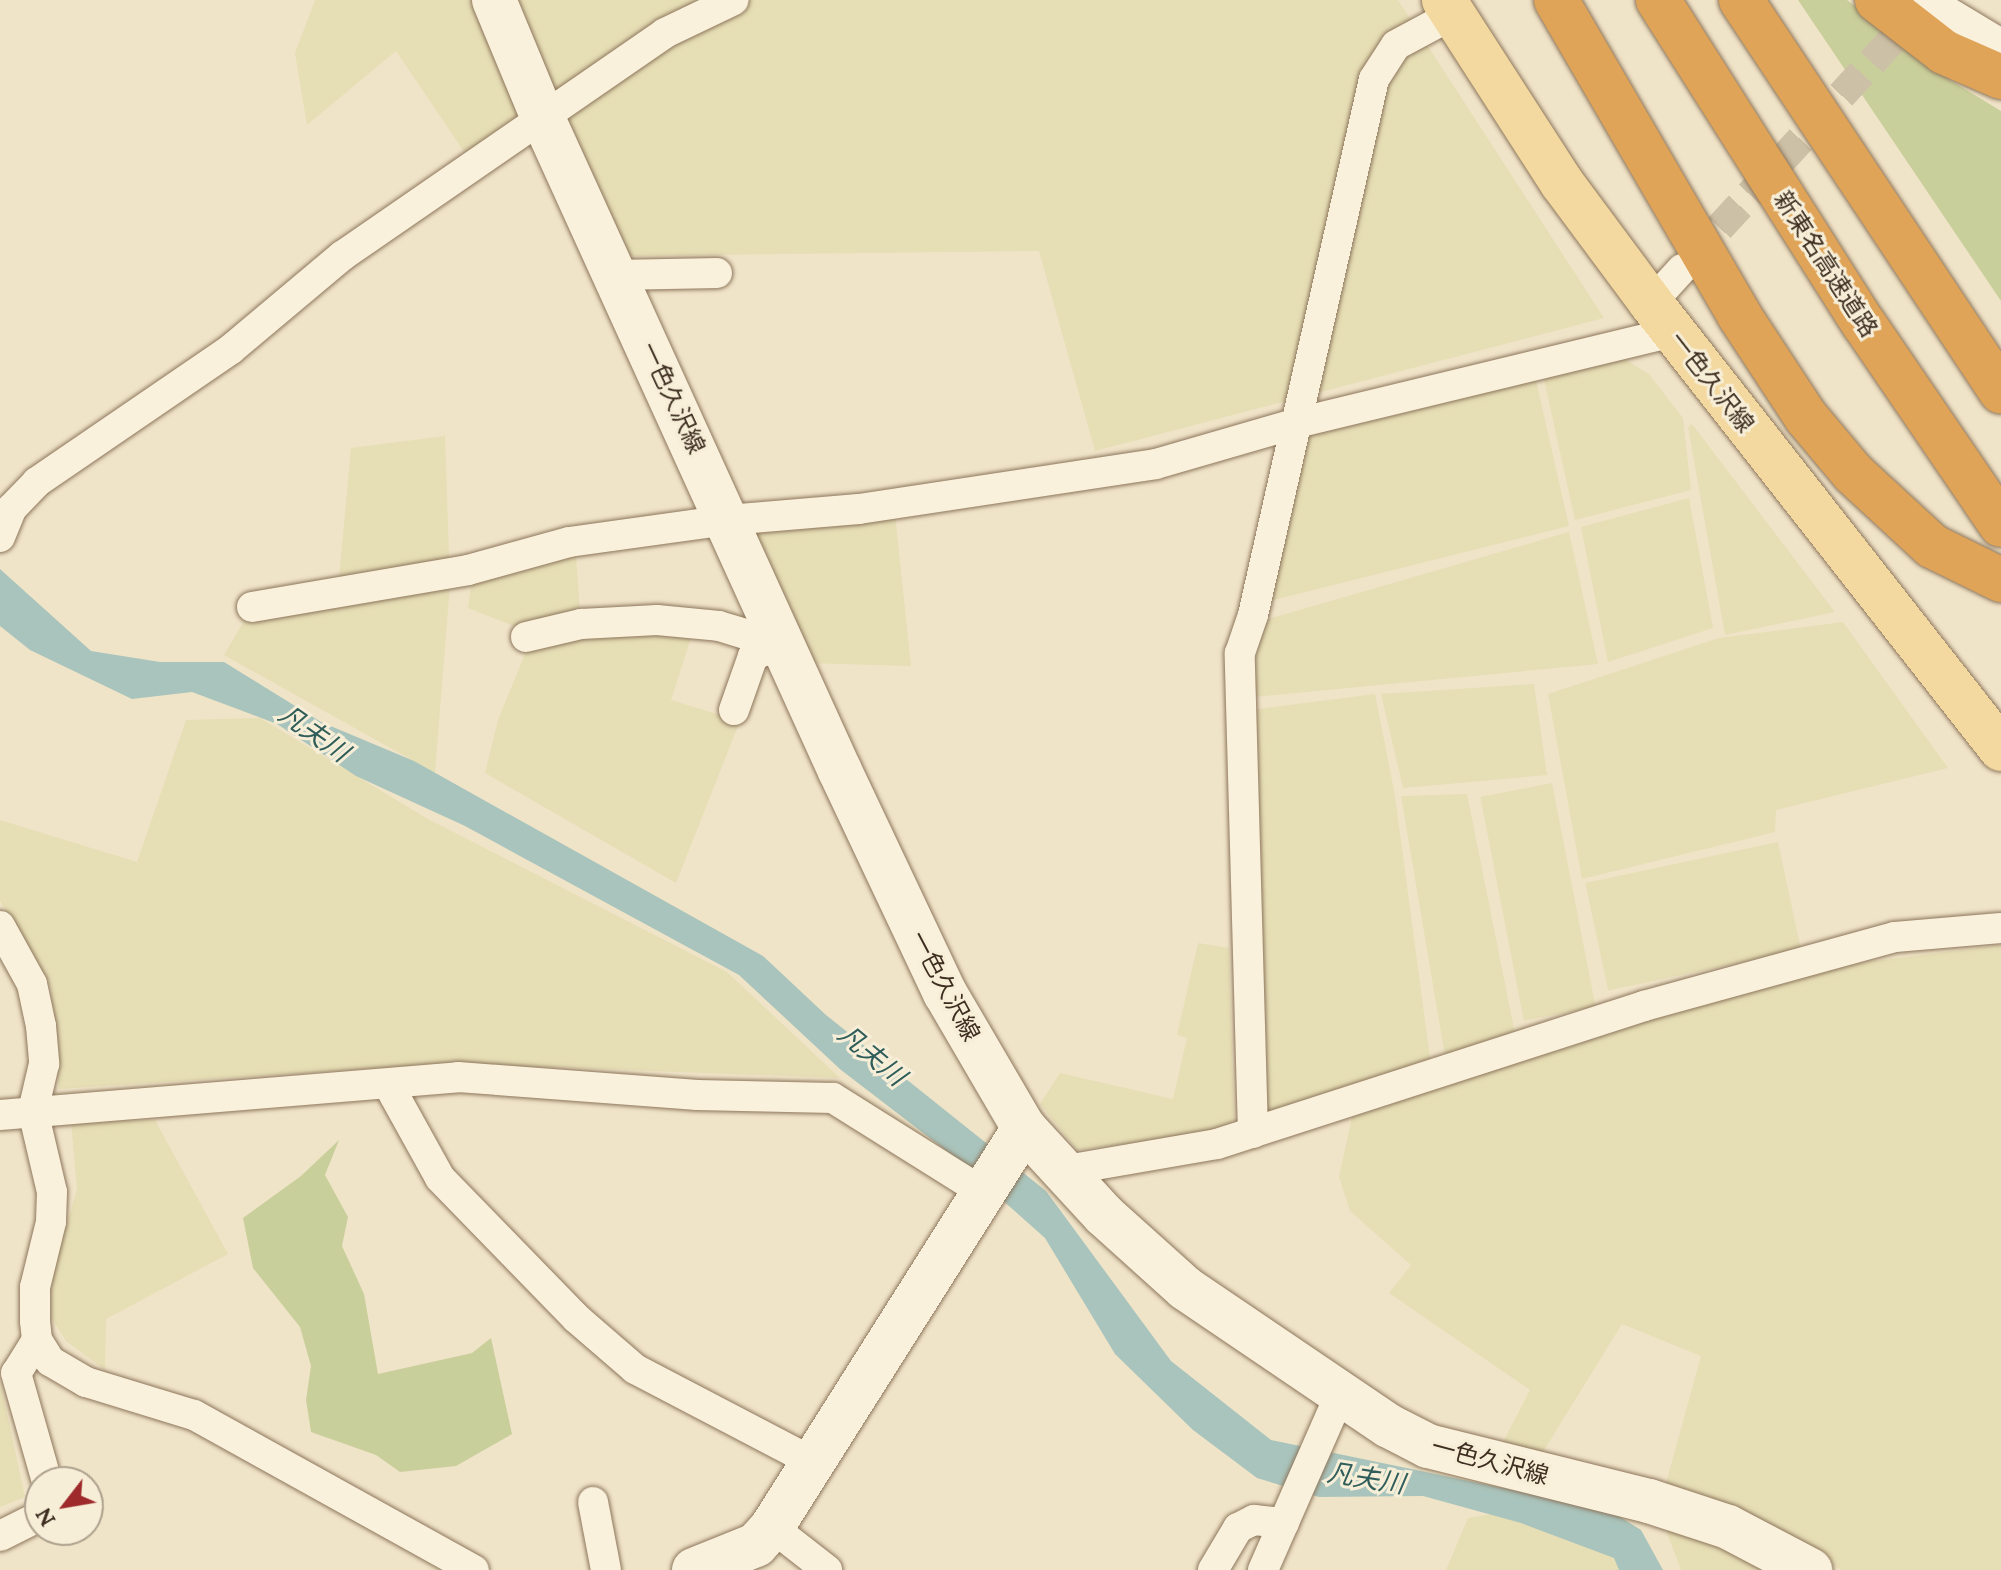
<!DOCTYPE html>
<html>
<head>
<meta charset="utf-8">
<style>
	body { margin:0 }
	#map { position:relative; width:2001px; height:1570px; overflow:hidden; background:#f0e4c8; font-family:Lora,"Noto Sans JP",serif }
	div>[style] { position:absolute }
	.farmland>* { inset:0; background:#e6deb5; transform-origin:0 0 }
	.green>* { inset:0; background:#c9cf9b }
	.water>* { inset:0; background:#a9c4bc }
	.street-tunnel>* { height:30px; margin-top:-15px; transform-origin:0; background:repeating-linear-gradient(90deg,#ccc0a6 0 30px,transparent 0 45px) }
	.roads { filter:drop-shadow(0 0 2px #8d765c) drop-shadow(0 0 2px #8d765c) }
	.street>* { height:30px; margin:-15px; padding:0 15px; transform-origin:15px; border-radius:15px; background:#faf1dc }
	.secondary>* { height:44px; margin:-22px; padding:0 22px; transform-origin:22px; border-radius:22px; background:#faf1dc }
	.primary>* { height:44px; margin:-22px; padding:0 22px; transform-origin:22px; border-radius:22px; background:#f3d9a0 }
	.highway>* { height:44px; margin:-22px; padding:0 22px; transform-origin:22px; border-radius:22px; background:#e0a458 }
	span { translate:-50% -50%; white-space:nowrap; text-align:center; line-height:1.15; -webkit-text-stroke:6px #f7eed8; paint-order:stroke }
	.street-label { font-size:24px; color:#3d2e20 }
	.water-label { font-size:26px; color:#2f5d5a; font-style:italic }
	.north { position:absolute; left:24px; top:1466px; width:80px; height:80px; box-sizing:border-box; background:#f7eed8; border:2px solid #ada18e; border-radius:50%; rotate:239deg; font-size:22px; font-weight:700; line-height:32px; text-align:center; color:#3d2e20 }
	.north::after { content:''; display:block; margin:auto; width:28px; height:36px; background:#9e2a2b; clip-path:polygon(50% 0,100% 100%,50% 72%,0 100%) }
</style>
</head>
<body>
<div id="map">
	<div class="farmland">
		<i style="clip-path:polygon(315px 0,476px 0,526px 112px,465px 153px,396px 51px,307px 125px,295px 53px)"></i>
		<i style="clip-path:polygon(513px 0,1398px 0,1604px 318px,1095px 451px,1039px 251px,627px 256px)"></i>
		<i style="clip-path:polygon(1618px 355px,1649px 374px,1683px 418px,1691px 490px,1575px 520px,1543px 375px)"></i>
		<i style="clip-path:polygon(1535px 376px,1569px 526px,1266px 602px,1307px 433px)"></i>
		<i style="clip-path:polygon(1692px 424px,1835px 612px,1725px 635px,1688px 427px)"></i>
		<i style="clip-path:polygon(445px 436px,450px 584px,435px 773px,224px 655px,252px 607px,338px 589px,351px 448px)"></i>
		<i style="clip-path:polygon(1689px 498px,1713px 628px,1608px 662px,1581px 527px)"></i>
		<i style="clip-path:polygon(895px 514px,911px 666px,804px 663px,753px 525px)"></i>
		<i style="clip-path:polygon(1569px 532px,1598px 664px,1254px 697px,1258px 622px)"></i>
		<i style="clip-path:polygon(576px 557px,580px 612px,519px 628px,468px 608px,472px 578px)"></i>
		<i style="clip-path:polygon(1843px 622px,1948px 768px,1776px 810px,1775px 832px,1582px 879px,1548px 694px,1719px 638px)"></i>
		<i style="clip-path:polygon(598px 631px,691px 638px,671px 700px,740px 721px,676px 883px,485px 773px,498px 720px,529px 644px)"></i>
		<i style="clip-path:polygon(1534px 684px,1547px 775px,1403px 788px,1381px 694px)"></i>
		<i style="clip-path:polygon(1375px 694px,1395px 796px,1430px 1058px,1267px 1121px,1251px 710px)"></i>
		<i style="clip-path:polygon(260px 718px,428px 819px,727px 972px,840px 1078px,549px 1067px,380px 1068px,59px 1089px,51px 987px,0 901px,0 820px,137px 862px,186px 720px)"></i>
		<i style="left:1552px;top:783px;width:228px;height:73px;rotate:79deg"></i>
		<i style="clip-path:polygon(1467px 794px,1516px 1039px,1446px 1062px,1401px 796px)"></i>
		<i style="left:1778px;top:842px;width:110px;height:197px;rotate:78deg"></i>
		<i style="clip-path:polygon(1198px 943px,1229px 948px,1234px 1118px,1224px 1131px,1077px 1150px,1040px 1104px,1060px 1073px,1173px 1099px,1187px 1038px,1177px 1035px)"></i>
		<i style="clip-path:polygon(2001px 945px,2001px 1570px,1842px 1570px,1752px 1522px,1665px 1487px,1701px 1356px,1622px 1324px,1538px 1460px,1502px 1444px,1530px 1390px,1389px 1293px,1411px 1265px,1350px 1211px,1339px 1177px,1352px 1117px,1633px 1023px,1826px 967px)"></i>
		<i style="clip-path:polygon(155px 1120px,228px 1254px,106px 1319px,105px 1370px,66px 1341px,51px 1317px,51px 1279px,77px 1189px,71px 1122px)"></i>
		<i style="clip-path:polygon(0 1381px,25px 1497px,0 1507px)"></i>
		<i style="clip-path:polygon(1515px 1510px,1601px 1529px,1638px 1570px,1446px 1570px,1468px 1518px)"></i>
		<i style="clip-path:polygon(1662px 1520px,1772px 1570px,1681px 1570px)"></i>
	</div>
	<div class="green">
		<i style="clip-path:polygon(1798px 0,1847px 0,1950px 80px,2001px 111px,2001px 301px)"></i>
		<i style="clip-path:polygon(339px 1140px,325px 1175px,348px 1217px,342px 1246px,364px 1294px,378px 1374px,472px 1353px,491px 1338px,512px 1434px,456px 1466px,400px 1472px,376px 1455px,311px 1432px,306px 1400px,311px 1366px,300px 1327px,253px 1268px,243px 1218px,301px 1176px)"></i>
	</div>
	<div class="water">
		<i style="clip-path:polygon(0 569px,91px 651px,160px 662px,224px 662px,321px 722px,414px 761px,763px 956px,826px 1015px,1046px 1191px,1171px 1361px,1271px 1440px,1609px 1510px,1641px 1530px,1663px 1570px,1619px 1570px,1614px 1558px,1521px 1523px,1423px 1496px,1319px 1497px,1257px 1478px,1193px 1430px,1115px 1354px,1045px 1238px,948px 1152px,841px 1070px,739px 975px,465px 826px,356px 776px,277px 724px,192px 692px,132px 699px,30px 650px,0 626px)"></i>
	</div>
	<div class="street-tunnel">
		<i style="left:1689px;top:261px;width:338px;rotate:-47.4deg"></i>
	</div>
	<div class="roads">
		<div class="street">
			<i style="left:1928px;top:0;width:85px;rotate:31.1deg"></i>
			<i style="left:616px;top:275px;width:101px;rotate:-1.1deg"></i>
			<i style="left:1651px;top:303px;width:46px;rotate:-47.6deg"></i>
			<i style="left:0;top:537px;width:31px;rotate:-68deg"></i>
			<i style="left:12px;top:508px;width:36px;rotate:-46deg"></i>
			<i style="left:37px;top:482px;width:235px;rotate:-34.4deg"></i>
			<i style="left:231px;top:349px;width:145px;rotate:-40deg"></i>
			<i style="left:342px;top:256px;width:393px;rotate:-34.6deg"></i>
			<i style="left:665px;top:33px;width:76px;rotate:-25.6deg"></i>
			<i style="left:252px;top:607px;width:219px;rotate:-9.7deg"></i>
			<i style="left:468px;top:570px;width:105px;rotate:-15.5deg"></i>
			<i style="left:569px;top:542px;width:161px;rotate:-7.9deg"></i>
			<i style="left:728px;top:520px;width:131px;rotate:-4.8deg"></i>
			<i style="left:859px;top:509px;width:300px;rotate:-8.6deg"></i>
			<i style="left:1156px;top:464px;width:147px;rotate:-16.2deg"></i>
			<i style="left:1297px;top:423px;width:386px;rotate:-13.6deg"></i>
			<i style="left:526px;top:637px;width:57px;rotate:-13.3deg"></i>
			<i style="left:581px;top:624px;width:76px;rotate:-3deg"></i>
			<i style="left:657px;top:620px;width:62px;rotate:5.5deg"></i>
			<i style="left:719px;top:626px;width:34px;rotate:17deg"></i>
			<i style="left:752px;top:636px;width:19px;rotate:51deg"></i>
			<i style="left:734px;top:710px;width:57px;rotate:-70.6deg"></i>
			<i style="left:753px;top:656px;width:29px;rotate:-25deg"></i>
			<i style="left:0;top:926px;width:66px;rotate:61.1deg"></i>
			<i style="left:32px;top:984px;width:43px;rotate:77.9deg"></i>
			<i style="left:41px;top:1026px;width:38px;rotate:85deg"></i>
			<i style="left:44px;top:1064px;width:48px;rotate:103.2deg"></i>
			<i style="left:33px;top:1111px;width:83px;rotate:76.8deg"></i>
			<i style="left:52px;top:1192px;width:30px;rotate:92deg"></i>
			<i style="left:51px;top:1222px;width:67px;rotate:103.8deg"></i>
			<i style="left:35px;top:1287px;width:34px;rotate:90deg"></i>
			<i style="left:35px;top:1321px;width:19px;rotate:84deg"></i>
			<i style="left:37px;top:1340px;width:25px;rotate:58deg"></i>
			<i style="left:50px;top:1361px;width:42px;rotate:30.3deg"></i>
			<i style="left:86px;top:1382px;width:113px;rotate:17deg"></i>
			<i style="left:194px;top:1415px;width:320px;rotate:29deg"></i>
			<i style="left:388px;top:1084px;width:107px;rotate:61deg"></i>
			<i style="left:440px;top:1178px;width:195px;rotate:45.8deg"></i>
			<i style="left:576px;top:1318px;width:78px;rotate:40.8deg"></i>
			<i style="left:635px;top:1369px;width:203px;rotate:27.6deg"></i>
			<i style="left:0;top:1115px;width:460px;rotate:-4.7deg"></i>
			<i style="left:458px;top:1077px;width:240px;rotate:4.3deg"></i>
			<i style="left:697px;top:1095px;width:136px;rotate:1.3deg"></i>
			<i style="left:833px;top:1098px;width:181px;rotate:32.1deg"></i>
			<i style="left:1253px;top:1133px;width:480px;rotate:-91.6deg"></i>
			<i style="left:1240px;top:653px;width:40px;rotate:-71.1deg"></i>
			<i style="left:1253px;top:615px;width:549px;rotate:-77.28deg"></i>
			<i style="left:1374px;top:79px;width:40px;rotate:-57.1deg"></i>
			<i style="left:1396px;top:45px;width:64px;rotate:-28.2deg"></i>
			<i style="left:1061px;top:1171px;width:158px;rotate:-9.8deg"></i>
			<i style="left:1217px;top:1144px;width:449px;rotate:-17.9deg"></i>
			<i style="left:1644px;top:1006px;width:260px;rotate:-15.4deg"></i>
			<i style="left:1895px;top:937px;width:106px;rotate:-4.9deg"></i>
			<i style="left:37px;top:1340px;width:39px;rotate:122deg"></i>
			<i style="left:16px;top:1373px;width:113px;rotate:74.1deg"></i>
			<i style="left:593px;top:1502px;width:69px;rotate:79.2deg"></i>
			<i style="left:772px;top:1527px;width:70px;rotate:38deg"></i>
			<i style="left:0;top:1536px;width:45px;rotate:-26.6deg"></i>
			<i style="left:1213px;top:1570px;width:49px;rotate:-59.2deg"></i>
			<i style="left:1238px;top:1528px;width:18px;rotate:-27deg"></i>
			<i style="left:1254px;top:1520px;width:30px;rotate:6deg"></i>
			<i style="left:1263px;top:1570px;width:191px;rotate:-66.3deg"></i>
		</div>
		<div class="secondary">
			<i style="left:494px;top:0;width:126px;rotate:67.5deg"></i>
			<i style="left:542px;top:116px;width:720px;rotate:65.54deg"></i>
			<i style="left:840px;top:771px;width:246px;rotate:64.7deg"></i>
			<i style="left:945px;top:993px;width:156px;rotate:59.7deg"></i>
			<i style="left:1024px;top:1128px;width:118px;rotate:47.4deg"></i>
			<i style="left:1104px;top:1215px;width:109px;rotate:42deg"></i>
			<i style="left:1185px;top:1288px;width:246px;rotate:34.1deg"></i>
			<i style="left:1389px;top:1426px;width:44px;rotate:27.1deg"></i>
			<i style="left:1428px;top:1446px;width:228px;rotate:14deg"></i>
			<i style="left:1649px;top:1501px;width:83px;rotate:18.2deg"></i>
			<i style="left:1728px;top:1527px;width:93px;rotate:27.7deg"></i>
			<i style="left:694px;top:1570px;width:67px;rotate:-22deg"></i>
			<i style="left:756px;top:1545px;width:24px;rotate:-48deg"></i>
			<i style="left:772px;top:1527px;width:472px;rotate:-57.7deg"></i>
		</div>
		<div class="primary">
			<i style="left:1444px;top:0;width:218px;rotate:57.2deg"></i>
			<i style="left:1562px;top:183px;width:149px;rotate:53.4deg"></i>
			<i style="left:1651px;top:303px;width:567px;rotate:51.88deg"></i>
		</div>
		<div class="highway">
			<i style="left:1556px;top:0;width:364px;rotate:59.8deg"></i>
			<i style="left:1739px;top:315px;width:122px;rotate:56.7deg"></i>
			<i style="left:1806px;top:417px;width:73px;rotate:50deg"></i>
			<i style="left:1853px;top:473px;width:108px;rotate:42.7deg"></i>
			<i style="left:1932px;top:546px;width:77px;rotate:26.2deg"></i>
			<i style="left:1658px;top:0;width:384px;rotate:57.6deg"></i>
			<i style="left:1864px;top:324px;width:243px;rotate:55.7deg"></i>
			<i style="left:1741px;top:0;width:470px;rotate:56.4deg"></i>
			<i style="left:1877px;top:0;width:85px;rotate:37.8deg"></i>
			<i style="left:1944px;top:52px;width:62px;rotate:23.7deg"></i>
		</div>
	</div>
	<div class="street-label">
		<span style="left:1826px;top:264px;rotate:57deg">新東名高速道路</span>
		<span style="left:1712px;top:382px;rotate:52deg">一色久沢線</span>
		<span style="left:673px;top:398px;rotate:65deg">一色久沢線</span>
		<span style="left:945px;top:986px;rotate:62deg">一色久沢線</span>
		<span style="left:1490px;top:1461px;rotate:15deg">一色久沢線</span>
	</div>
	<div class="water-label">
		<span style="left:314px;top:733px;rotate:35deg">凡夫川</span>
		<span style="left:872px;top:1055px;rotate:40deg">凡夫川</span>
		<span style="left:1366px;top:1478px;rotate:9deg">凡夫川</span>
	</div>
	<div class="north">N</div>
</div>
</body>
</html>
